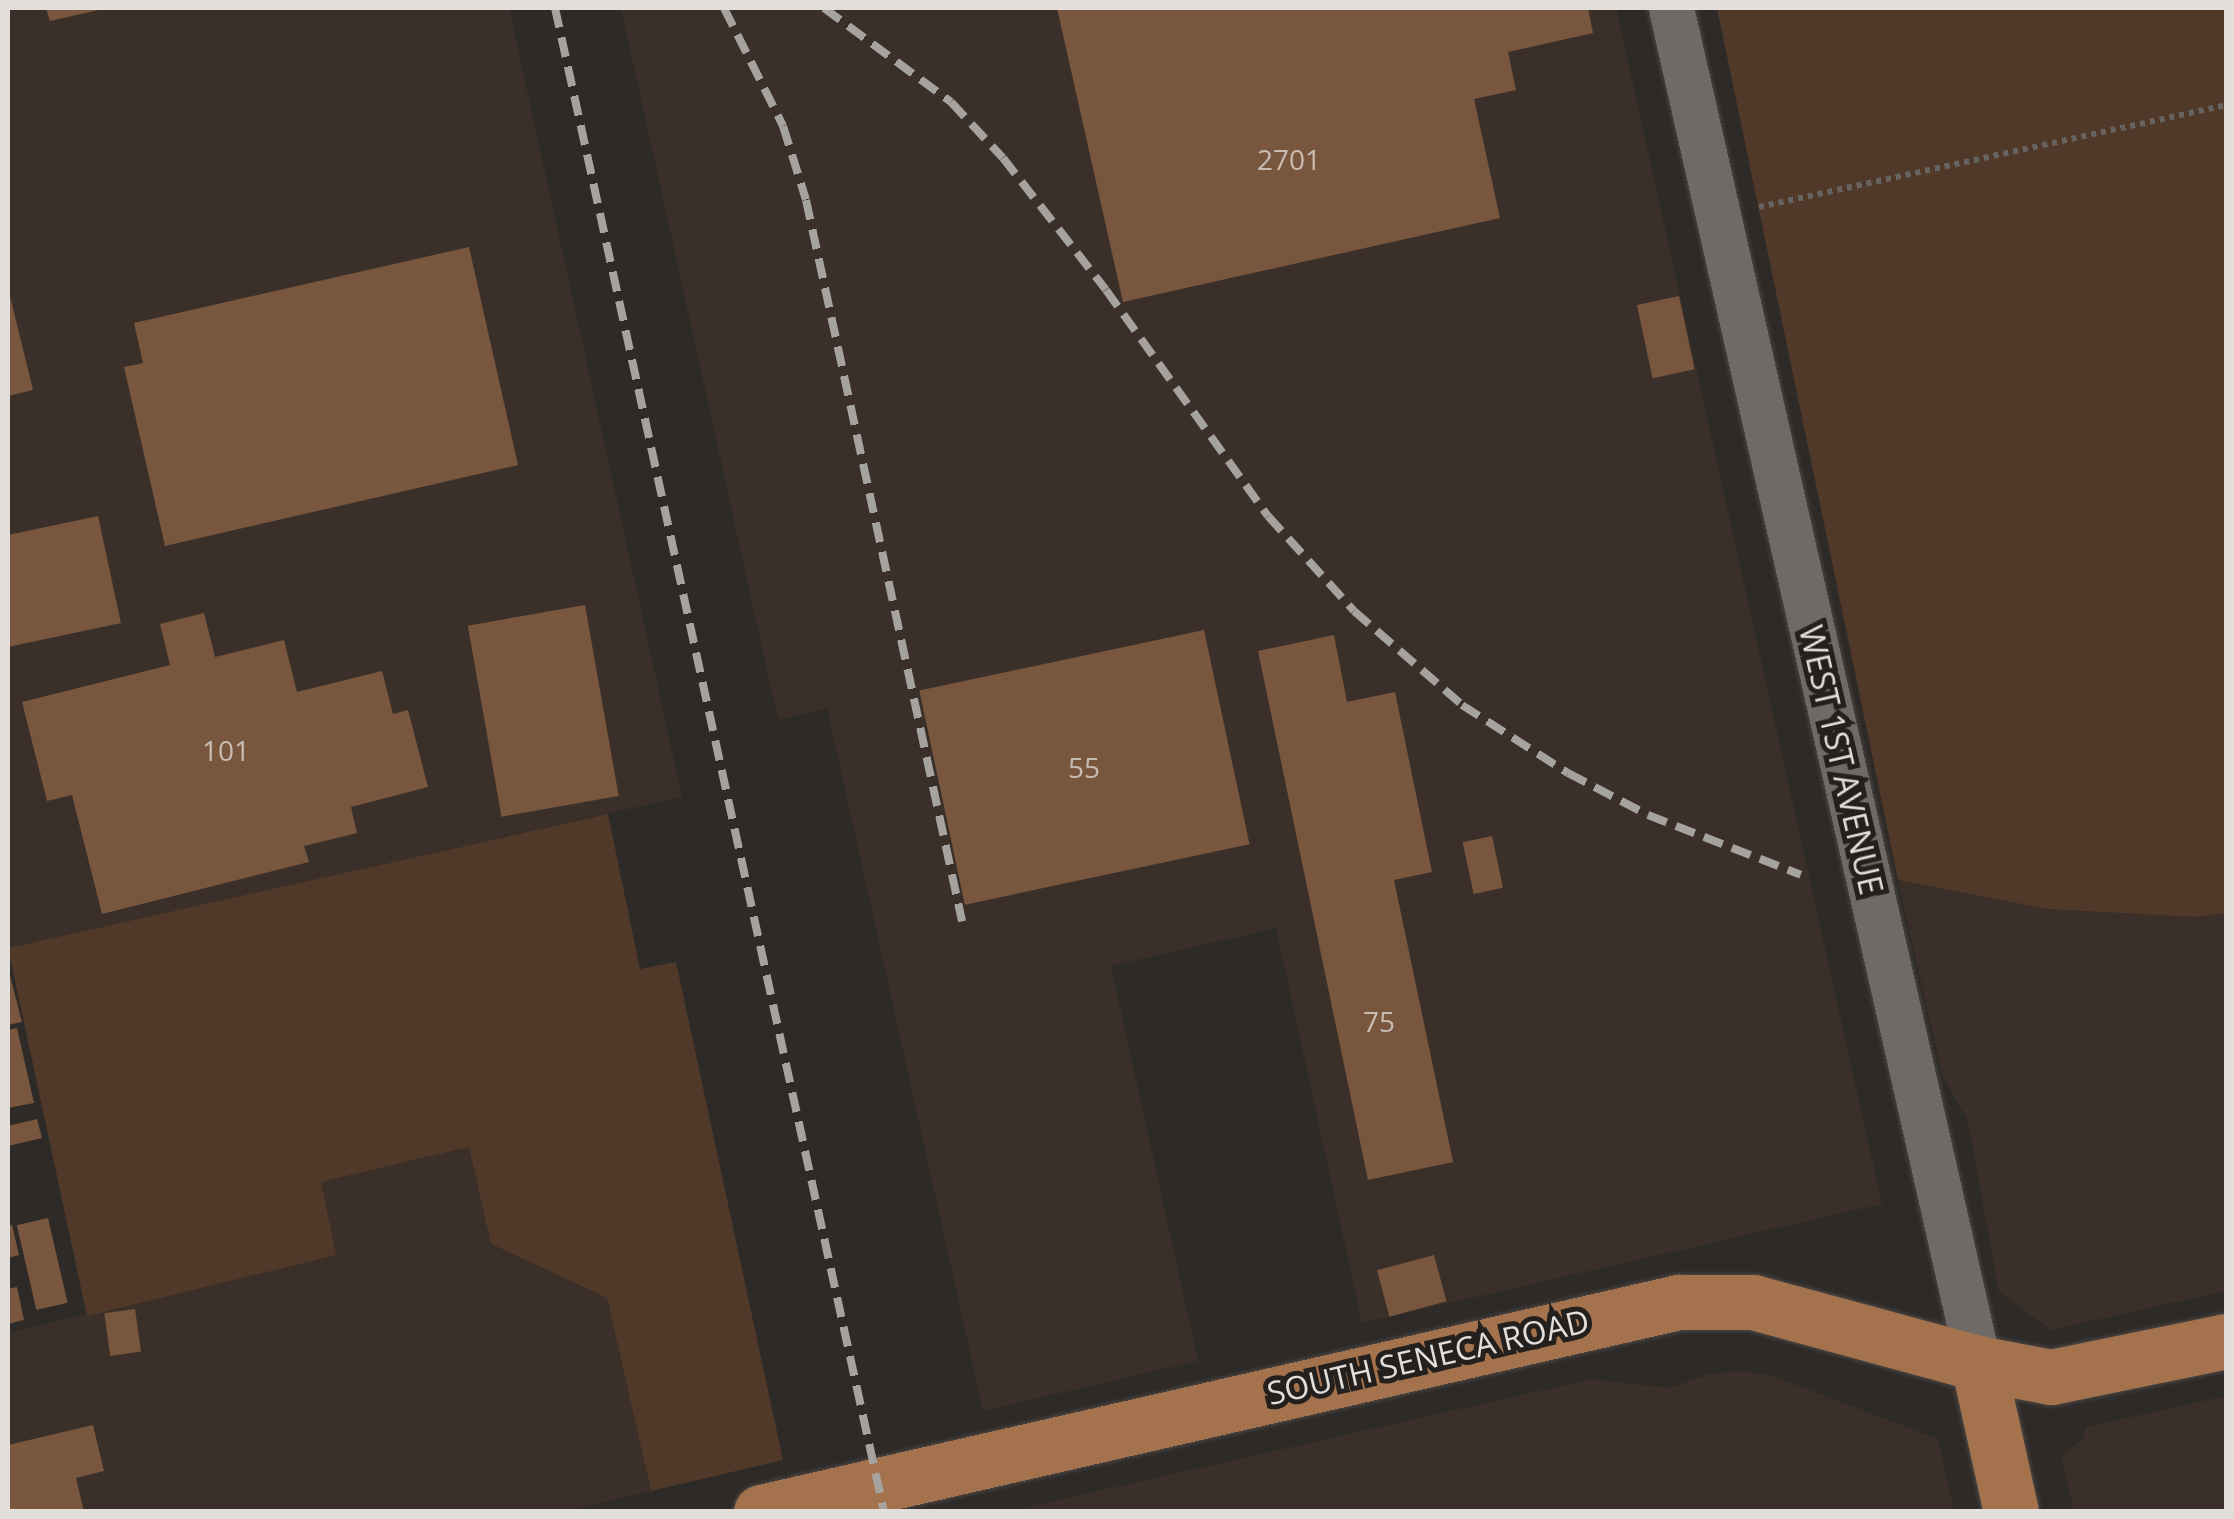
<!DOCTYPE html>
<html>
<head>
<meta charset="utf-8">
<style>
	body { margin:0 }
	#map { position:relative; width:2234px; height:1519px; overflow:hidden; background:#2e2a27; font-family:"Open Sans",sans-serif }
	div>[style] { position:absolute }
	.built>* { inset:0; background:#3a3029 }
	.green>* { inset:0; background:#503929 }
	.building>* { inset:0; background:#79573e; transform-origin:0 0 }
	.path>* { height:6px; margin-top:-3px; transform-origin:0; background:repeating-linear-gradient(90deg,#666360 0 5px,transparent 0 10px) }
	.roads { filter:drop-shadow(0 0 2px #4b4745) drop-shadow(0 0 2px #4b4745) }
	.minor>* { height:45px; margin:-22.5px; padding:0 22.5px; transform-origin:22.5px; border-radius:22.5px; background:#706a67 }
	.major>* { height:55px; margin:-27.5px; padding:0 27.5px; transform-origin:27.5px; border-radius:27.5px; background:#a4734d }
	.rail>* { height:8px; margin-top:-4px; transform-origin:0; background:repeating-linear-gradient(90deg,#a5a29f 0 20px,transparent 0 30px) }
	span { translate:-50% -50%; white-space:nowrap; text-align:center; line-height:1.15; -webkit-text-stroke:10px #24201d; paint-order:stroke }
	.number-label { font-size:28px; color:#c7bcb4 }
	.number-label span { -webkit-text-stroke-width:0 }
	.street-label { font-size:32px; color:#e1dedc }
	.frame { position:absolute; inset:0; border:10px solid #e1dedc; pointer-events:none }
</style>
</head>
<body>
<div id="map">
	<div class="built">
		<i style="clip-path:polygon(8px 8px,509px 8px,682px 797px,8px 948px)"></i>
		<i style="clip-path:polygon(621px 8px,1616px 8px,1882px 1204px,1362px 1323px,1276px 928px,1111px 966px,1198px 1361px,983px 1411px,827px 708px,778px 720px)"></i>
		<i style="clip-path:polygon(1898px 880px,2047px 909px,2195px 917px,2226px 913px,2226px 1291px,2051px 1330px,1999px 1292px,1968px 1121px,1942px 1075px)"></i>
		<i style="clip-path:polygon(470px 1147px,491px 1244px,607px 1298px,651px 1491px,565px 1512px,8px 1511px,8px 1333px,336px 1255px,320px 1182px)"></i>
		<i style="clip-path:polygon(1742px 1371px,1773px 1376px,1938px 1439px,1954px 1511px,1009px 1511px,1592px 1379px,1670px 1388px,1709px 1374px)"></i>
		<i style="clip-path:polygon(2226px 1396px,2226px 1511px,2074px 1511px,2061px 1456px,2083px 1439px,2086px 1427px)"></i>
	</div>
	<div class="green">
		<i style="clip-path:polygon(1717px 8px,2226px 8px,2226px 913px,2195px 917px,2047px 909px,1898px 880px)"></i>
		<i style="clip-path:polygon(608px 814px,640px 969px,676px 962px,783px 1460px,651px 1491px,607px 1298px,491px 1244px,469px 1147px,321px 1182px,336px 1255px,87px 1316px,8px 948px)"></i>
	</div>
	<div class="building">
		<i style="clip-path:polygon(46px 8px,103px 8px,103px 9px,50px 21px)"></i>
		<i style="clip-path:polygon(1057px 8px,1588px 8px,1593px 33px,1508px 52px,1516px 90px,1474px 99px,1500px 218px,1123px 302px)"></i>
		<i style="clip-path:polygon(469px 247px,518px 465px,165px 546px,124px 367px,143px 363px,134px 323px)"></i>
		<i style="clip-path:polygon(8px 288px,33px 390px,8px 396px)"></i>
		<i style="left:1679px;top:296px;width:75px;height:43px;rotate:78deg"></i>
		<i style="clip-path:polygon(98px 516px,121px 623px,8px 647px,8px 535px)"></i>
		<i style="left:585px;top:605px;width:194px;height:119px;rotate:80deg"></i>
		<i style="clip-path:polygon(204px 613px,215px 657px,284px 640px,297px 692px,382px 671px,393px 714px,408px 710px,428px 787px,351px 807px,357px 833px,304px 846px,309px 862px,102px 914px,72px 795px,47px 801px,22px 702px,170px 665px,160px 624px)"></i>
		<i style="left:1204px;top:630px;width:219px;height:291px;rotate:78deg"></i>
		<i style="clip-path:polygon(1334px 635px,1347px 702px,1395px 692px,1432px 872px,1394px 880px,1453px 1162px,1368px 1180px,1258px 651px)"></i>
		<i style="left:1492px;top:836px;width:53px;height:30px;rotate:78deg"></i>
		<i style="clip-path:polygon(8px 968px,22px 1022px,8px 1025px)"></i>
		<i style="clip-path:polygon(17px 1028px,34px 1103px,8px 1108px,8px 1030px)"></i>
		<i style="clip-path:polygon(37px 1119px,42px 1138px,8px 1146px,8px 1126px)"></i>
		<i style="left:48px;top:1218px;width:87px;height:32px;rotate:77deg"></i>
		<i style="clip-path:polygon(12px 1225px,19px 1255px,8px 1258px,8px 1226px)"></i>
		<i style="left:1434px;top:1255px;width:48px;height:59px;rotate:75deg"></i>
		<i style="clip-path:polygon(17px 1287px,24px 1320px,8px 1324px,8px 1289px)"></i>
		<i style="left:135px;top:1309px;width:43px;height:31px;rotate:82deg"></i>
		<i style="clip-path:polygon(93px 1425px,104px 1471px,76px 1478px,84px 1512px,8px 1512px,8px 1445px)"></i>
	</div>
	<div class="path">
		<i style="left:1759px;top:207px;width:478px;rotate:-12.3deg"></i>
	</div>
	<div class="roads">
		<div class="minor">
			<i style="left:1671px;top:8px;width:1389px;rotate:77.23deg"></i>
		</div>
		<div class="major">
			<i style="left:1978px;top:1363px;width:153px;rotate:77.5deg"></i>
			<i style="left:761px;top:1512px;width:942px;rotate:-12.89deg"></i>
			<i style="left:1679px;top:1302px;width:74px"></i>
			<i style="left:1753px;top:1302px;width:233px;rotate:15.2deg"></i>
			<i style="left:1978px;top:1363px;width:74px;rotate:10.9deg"></i>
			<i style="left:2051px;top:1377px;width:179px;rotate:-11.6deg"></i>
		</div>
	</div>
	<div class="rail">
		<i style="left:555px;top:8px;width:1540px;rotate:77.66deg"></i>
		<i style="left:724px;top:8px;width:132px;rotate:63.4deg"></i>
		<i style="left:783px;top:126px;width:77px;rotate:72.7deg"></i>
		<i style="left:806px;top:200px;width:738px;rotate:77.79deg"></i>
		<i style="left:824px;top:8px;width:158px;rotate:36.5deg"></i>
		<i style="left:951px;top:102px;width:76px;rotate:47.1deg"></i>
		<i style="left:1003px;top:158px;width:167px;rotate:52deg"></i>
		<i style="left:1106px;top:290px;width:278px;rotate:54.4deg"></i>
		<i style="left:1268px;top:516px;width:128px;rotate:47.8deg"></i>
		<i style="left:1354px;top:611px;width:143px;rotate:41deg"></i>
		<i style="left:1462px;top:705px;width:126px;rotate:32.7deg"></i>
		<i style="left:1568px;top:773px;width:90px;rotate:27.7deg"></i>
		<i style="left:1648px;top:815px;width:164px;rotate:21.4deg"></i>
	</div>
	<div class="number-label">
		<span style="left:1289px;top:159px">2701</span>
		<span style="left:226px;top:750px">101</span>
		<span style="left:1084px;top:767px">55</span>
		<span style="left:1379px;top:1021px">75</span>
	</div>
	<div class="street-label">
		<span style="left:1841px;top:760px;rotate:77deg">WEST 1ST AVENUE</span>
		<span style="left:1428px;top:1357px;rotate:-13deg">SOUTH SENECA ROAD</span>
	</div>
	<div class="frame"></div>
</div>
</body>
</html>
